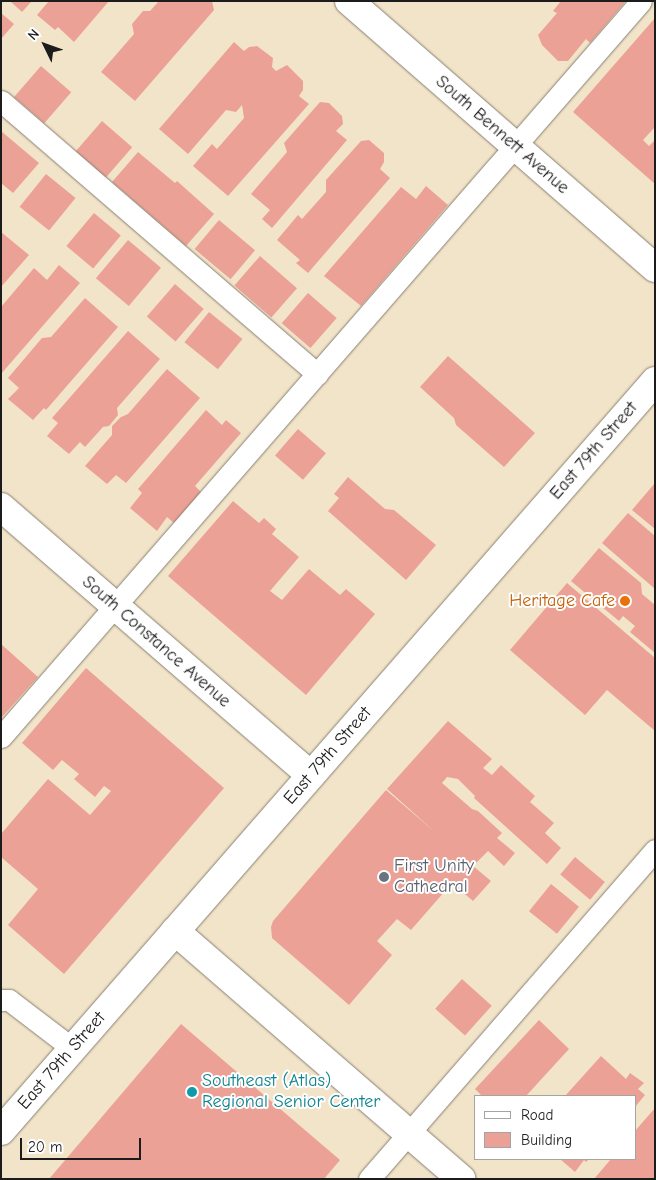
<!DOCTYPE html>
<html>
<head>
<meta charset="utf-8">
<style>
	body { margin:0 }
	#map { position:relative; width:656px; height:1180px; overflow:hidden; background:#f2e4c9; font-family:"Comic Neue",sans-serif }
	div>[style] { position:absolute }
	.building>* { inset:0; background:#eca196; transform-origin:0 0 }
	.roads { filter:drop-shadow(0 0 1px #878072) drop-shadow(0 0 1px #878072) }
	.service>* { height:21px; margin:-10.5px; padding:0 10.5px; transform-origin:10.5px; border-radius:10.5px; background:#fff }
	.minor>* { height:28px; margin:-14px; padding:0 14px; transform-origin:14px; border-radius:14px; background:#fff }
	.secondary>* { height:28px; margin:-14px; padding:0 14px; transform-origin:14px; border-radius:14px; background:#fff }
	.dots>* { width:14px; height:14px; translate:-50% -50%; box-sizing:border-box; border:2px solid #fff; border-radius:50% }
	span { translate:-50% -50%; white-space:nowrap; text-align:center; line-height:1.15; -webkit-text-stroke:4px #fff; paint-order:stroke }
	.street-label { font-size:18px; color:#1c1c1c }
	.food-label { font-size:18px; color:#c56008 }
	.right { translate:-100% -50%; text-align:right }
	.worship-label { font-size:18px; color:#5b616d }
	.left { translate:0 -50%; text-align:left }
	.culture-label { font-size:18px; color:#0d838f }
	.frame { position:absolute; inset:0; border:2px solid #1c1c1c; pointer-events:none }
	.legend { position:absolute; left:474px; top:1095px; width:162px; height:65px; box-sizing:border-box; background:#fff; border:1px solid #a4a4a4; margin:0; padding:6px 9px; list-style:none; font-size:15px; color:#1c1c1c }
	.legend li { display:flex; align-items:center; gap:10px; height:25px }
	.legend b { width:25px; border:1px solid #a4a4a4 }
	.north { position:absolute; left:20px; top:20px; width:50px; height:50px; -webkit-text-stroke:4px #fff; paint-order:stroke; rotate:312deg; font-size:14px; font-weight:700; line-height:20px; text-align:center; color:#1c1c1c }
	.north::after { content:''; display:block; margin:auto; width:18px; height:22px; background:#1c1c1c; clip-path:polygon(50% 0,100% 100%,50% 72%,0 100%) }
	.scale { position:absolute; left:20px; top:1138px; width:121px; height:22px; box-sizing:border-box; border:2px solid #1c1c1c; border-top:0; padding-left:6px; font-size:15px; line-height:18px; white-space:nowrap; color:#1c1c1c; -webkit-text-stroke:4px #fff; paint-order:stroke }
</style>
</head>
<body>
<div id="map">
	<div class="building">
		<i style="clip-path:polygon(10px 1px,32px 1px,22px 12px)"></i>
		<i style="clip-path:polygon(49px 1px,109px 1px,74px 42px,58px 27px,55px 30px,37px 15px)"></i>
		<i style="clip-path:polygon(159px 1px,212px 1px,214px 10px,135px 101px,101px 72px,134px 34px,132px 24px,143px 11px,150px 11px)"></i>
		<i style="clip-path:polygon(561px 1px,626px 1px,590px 43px,586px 39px,568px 61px,558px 61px,542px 45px,538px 35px,557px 13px,553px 11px)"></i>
		<i style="clip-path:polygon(1px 13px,14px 24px,1px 39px)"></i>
		<i style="clip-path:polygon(655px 18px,655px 127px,643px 140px,649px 146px,655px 140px,655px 184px,573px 112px)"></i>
		<i style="clip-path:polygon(234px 42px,244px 51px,249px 47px,257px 46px,273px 58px,272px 67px,276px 71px,287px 65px,303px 81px,303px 90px,299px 96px,309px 104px,228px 196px,193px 166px,212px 144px,217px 149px,244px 118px,242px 105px,236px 112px,226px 110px,188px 154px,159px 129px)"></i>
		<i style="left:41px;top:66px;width:40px;height:41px;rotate:41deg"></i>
		<i style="clip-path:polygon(320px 102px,329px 103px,342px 116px,343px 124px,336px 131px,347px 140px,272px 228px,262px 219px,270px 210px,251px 194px,287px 152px,284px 143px)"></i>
		<i style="left:102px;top:121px;width:40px;height:40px;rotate:41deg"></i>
		<i style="clip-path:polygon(1px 131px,39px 163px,13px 193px,1px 183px)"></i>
		<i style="clip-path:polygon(369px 140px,384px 153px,384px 162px,380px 169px,390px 178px,308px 273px,296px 263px,300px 260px,277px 240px,298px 215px,302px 219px,326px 192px,326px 180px,361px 141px)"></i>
		<i style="clip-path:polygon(138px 152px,175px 183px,177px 181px,214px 214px,186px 246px,112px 182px)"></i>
		<i style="left:46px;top:174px;width:38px;height:42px;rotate:39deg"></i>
		<i style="clip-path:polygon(426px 186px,448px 205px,361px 306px,324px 276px,401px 187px,416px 199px)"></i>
		<i style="left:94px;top:213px;width:35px;height:43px;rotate:40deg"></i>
		<i style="left:219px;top:220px;width:47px;height:38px;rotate:40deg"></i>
		<i style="clip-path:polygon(1px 232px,29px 255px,1px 287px)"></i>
		<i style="left:128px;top:240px;width:43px;height:50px;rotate:40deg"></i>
		<i style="left:260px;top:256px;width:49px;height:39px;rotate:41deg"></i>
		<i style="clip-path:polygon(59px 265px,80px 283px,1px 374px,1px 307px,34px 268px,47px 280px)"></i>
		<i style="left:175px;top:284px;width:38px;height:43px;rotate:41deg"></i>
		<i style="left:308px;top:293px;width:38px;height:40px;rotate:41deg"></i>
		<i style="clip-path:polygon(85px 298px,118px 327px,46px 410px,44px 408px,33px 420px,8px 399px,19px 388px,8px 378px,42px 338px,51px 337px)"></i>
		<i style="left:209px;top:312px;width:43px;height:39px;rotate:39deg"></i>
		<i style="clip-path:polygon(128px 331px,160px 359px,117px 408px,118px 415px,109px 426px,103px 427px,85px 447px,80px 442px,69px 454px,47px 436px,58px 423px,52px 418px)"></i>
		<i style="clip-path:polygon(448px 356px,535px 433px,504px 467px,456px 425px,454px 418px,420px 387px)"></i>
		<i style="clip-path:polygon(167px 369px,200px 398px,126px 483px,116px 475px,107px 484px,85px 466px,112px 435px,112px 426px,121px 417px,128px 414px)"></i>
		<i style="clip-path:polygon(206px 410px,222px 425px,226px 420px,241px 433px,195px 486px,201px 492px,174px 523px,167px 517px,157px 531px,130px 508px,142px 493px,138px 489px)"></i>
		<i style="left:298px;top:429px;width:37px;height:35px;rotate:41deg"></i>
		<i style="clip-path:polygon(348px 477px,385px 509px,394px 510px,436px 545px,406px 580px,328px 511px,339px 498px,334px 494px)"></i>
		<i style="clip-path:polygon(655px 483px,655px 529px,632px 510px)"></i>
		<i style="clip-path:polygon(233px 501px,259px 523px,264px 518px,276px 529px,272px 534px,299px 557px,270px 591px,282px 600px,309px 569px,340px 595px,346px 589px,375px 614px,306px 695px,168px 576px)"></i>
		<i style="clip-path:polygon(628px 513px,655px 536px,655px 589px,602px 543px)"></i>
		<i style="clip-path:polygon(599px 548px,641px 583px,642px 594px,655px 605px,655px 653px,630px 632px,635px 626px,623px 616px,619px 621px,571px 581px)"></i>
		<i style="clip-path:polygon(567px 583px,655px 658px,655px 731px,607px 690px,585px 715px,510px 650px)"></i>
		<i style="clip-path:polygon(1px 644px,38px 677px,1px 718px)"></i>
		<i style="clip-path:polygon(86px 668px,224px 788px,64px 974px,8px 925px,38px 889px,1px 857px,1px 834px,48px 779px,90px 815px,111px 791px,104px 786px,95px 797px,74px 779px,79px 774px,62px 760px,53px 770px,22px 743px)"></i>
		<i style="clip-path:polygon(448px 721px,492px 759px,483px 768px,492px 775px,501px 765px,535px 796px,530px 802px,554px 823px,545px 833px,561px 848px,547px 864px,474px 798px,475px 796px,458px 779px,447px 777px,442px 783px,472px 809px,478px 811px,502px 833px,497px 838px,515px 853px,504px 866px,488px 851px,473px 866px,491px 881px,473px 901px,452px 883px,411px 930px,397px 919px,377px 941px,392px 955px,349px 1005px,272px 938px,271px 927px,273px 921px,386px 790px,435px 832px,387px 789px)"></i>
		<i style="left:575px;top:857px;width:39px;height:23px;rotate:40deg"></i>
		<i style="left:551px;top:884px;width:36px;height:35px;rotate:39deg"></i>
		<i style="left:462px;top:979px;width:40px;height:40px;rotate:42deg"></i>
		<i style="clip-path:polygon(539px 1020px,569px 1049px,526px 1096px,482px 1096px,475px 1089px)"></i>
		<i style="clip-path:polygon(181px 1024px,340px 1160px,324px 1179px,49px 1179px)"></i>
		<i style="clip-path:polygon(601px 1056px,626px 1079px,630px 1073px,644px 1083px,638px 1089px,645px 1095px,635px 1107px,635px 1096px,565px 1096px)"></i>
		<i style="clip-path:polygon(655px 1108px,655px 1179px,594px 1179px,611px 1159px,635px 1159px,635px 1131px)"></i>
		<i style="clip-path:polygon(560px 1159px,589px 1159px,586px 1162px,584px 1160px,575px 1172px)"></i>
	</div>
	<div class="roads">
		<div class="service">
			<i style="left:1px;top:101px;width:418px;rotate:40.8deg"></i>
			<i style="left:1px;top:737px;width:975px;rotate:-48.99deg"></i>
			<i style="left:1px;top:1000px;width:8px"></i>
			<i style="left:9px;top:1000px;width:81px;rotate:37.4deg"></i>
			<i style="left:369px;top:1179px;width:436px;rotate:-49deg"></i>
		</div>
		<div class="minor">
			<i style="left:349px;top:1px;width:406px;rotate:41.1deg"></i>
			<i style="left:1px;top:507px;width:410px;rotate:40.9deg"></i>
			<i style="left:175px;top:931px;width:379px;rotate:40.9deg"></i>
		</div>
		<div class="secondary">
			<i style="left:1px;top:1131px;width:995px;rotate:-48.91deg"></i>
		</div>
	</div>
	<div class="dots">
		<i style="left:625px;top:601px;background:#e8710a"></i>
		<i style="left:384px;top:877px;background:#6b7280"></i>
		<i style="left:192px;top:1092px;background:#0f9aa8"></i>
	</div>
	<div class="street-label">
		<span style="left:502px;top:135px;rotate:41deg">South Bennett Avenue</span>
		<span style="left:594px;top:451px;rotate:-49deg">East 79th Street</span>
		<span style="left:156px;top:642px;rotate:41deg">South Constance Avenue</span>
		<span style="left:328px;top:756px;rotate:-49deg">East 79th Street</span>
		<span style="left:62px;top:1061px;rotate:-49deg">East 79th Street</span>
	</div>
	<div class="food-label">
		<span class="right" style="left:615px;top:601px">Heritage Cafe</span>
	</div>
	<div class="worship-label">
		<span class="left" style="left:394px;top:877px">First Unity<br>Cathedral</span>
	</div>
	<div class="culture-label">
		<span class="left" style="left:202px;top:1092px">Southeast (Atlas)<br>Regional Senior Center</span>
	</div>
	<div class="frame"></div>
	<ul class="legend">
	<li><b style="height:6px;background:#fff"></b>Road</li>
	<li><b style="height:14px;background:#eca196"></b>Building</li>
	</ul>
	<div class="north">N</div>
	<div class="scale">20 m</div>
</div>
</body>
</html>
